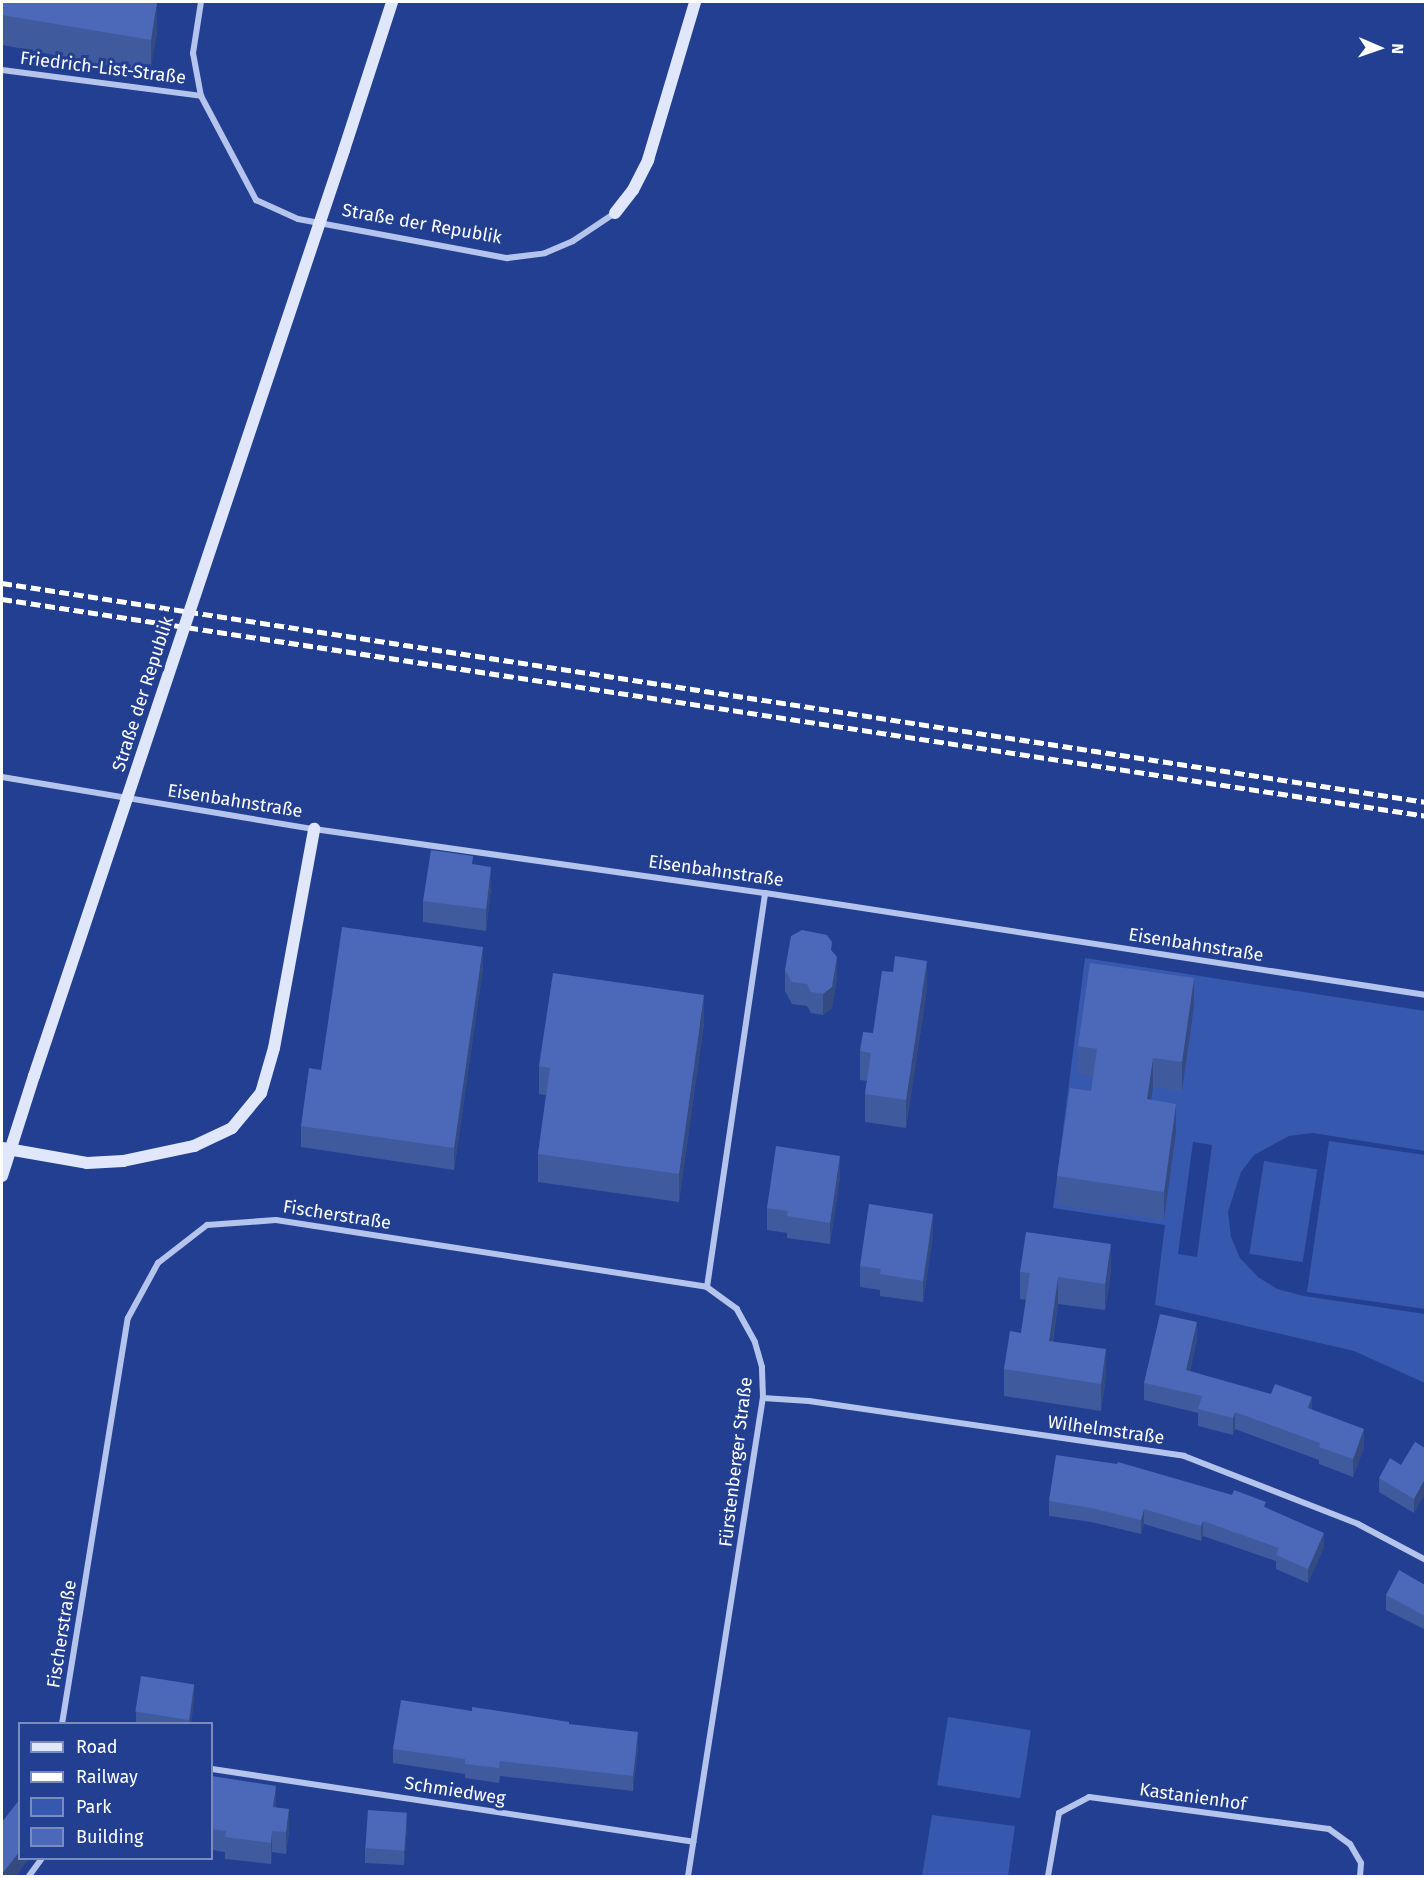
<!DOCTYPE html>
<html>
<head>
<meta charset="utf-8">
<style>
	body { margin:0 }
	#map { position:relative; width:1427px; height:1878px; overflow:hidden; background:#223f91; font-family:"Fira Sans",sans-serif }
	div>[style] { position:absolute }
	.green>* { inset:0; background:#3658ae; transform-origin:0 0 }
	.street>* { height:6px; margin:-3px; padding:0 3px; transform-origin:3px; border-radius:3px; background:#b4c4ed }
	.secondary>* { height:12px; margin:-6px; padding:0 6px; transform-origin:6px; border-radius:6px; background:#e0e7fa }
	.rail>* { height:4.5px; margin-top:-2.25px; transform-origin:0; background:repeating-linear-gradient(90deg,#fff 0 10px,transparent 0 14.5px) }
	.secondary-bridge>* { height:12px; margin:-6px; padding:0 6px; transform-origin:6px; border-radius:6px; background:#e0e7fa }
	.wall>* { inset:0; background:#405a9e; transform-origin:0 0 }
	.shaded-wall>* { inset:0; background:#344a81 }
	.building>* { inset:0; background:#4b69b8; transform-origin:0 0 }
	span { translate:-50% -50%; white-space:nowrap; text-align:center; line-height:1.15; -webkit-text-stroke:6px #223f91; paint-order:stroke }
	.street-label { font-size:18px; color:#fff }
	.frame { position:absolute; inset:0; border:3px solid #fff; pointer-events:none }
	.legend { position:absolute; left:18px; top:1722px; width:195px; height:138px; box-sizing:border-box; background:#223f91; border:2px solid #7a8cbd; margin:0; padding:8px 10px; list-style:none; font-size:18px; color:#fff }
	.legend li { display:flex; align-items:center; gap:12px; height:30px }
	.legend b { width:30px; border:2px solid #7a8cbd }
	.north { position:absolute; left:1349px; top:18px; width:60px; height:60px; -webkit-text-stroke:4px #223f91; paint-order:stroke; rotate:92deg; font-size:16px; font-weight:700; line-height:24px; text-align:center; color:#fff }
	.north::after { content:''; display:block; margin:auto; width:21px; height:27px; background:#fff; clip-path:polygon(50% 0,100% 100%,50% 72%,0 100%) }
</style>
</head>
<body>
<div id="map">
	<div class="green">
		<i style="clip-path:polygon(evenodd,1085px 958px,1425px 1011px,1425px 1151px,1313px 1133px,1289px 1136px,1254px 1155px,1241px 1172px,1228px 1212px,1231px 1237px,1240px 1258px,1258px 1277px,1277px 1289px,1304px 1296px,1425px 1314px,1425px 1383px,1354px 1351px,1155px 1305px,1165px 1225px,1053px 1208px,1085px 958px,1193px 1142px,1212px 1145px,1197px 1257px,1178px 1254px,1193px 1142px)"></i>
		<i style="clip-path:polygon(1329px 1141px,1425px 1155px,1425px 1309px,1307px 1292px)"></i>
		<i style="left:1264px;top:1161px;width:54px;height:94px;rotate:9deg"></i>
		<i style="left:948px;top:1717px;width:84px;height:69px;rotate:9deg"></i>
		<i style="clip-path:polygon(932px 1815px,1015px 1826px,1008px 1876px,922px 1876px)"></i>
	</div>
	<div class="street">
		<i style="left:201px;top:2px;width:52px;rotate:98.9deg"></i>
		<i style="left:193px;top:53px;width:44px;rotate:79.5deg"></i>
		<i style="left:201px;top:96px;width:118px;rotate:62.1deg"></i>
		<i style="left:256px;top:200px;width:46px;rotate:24.3deg"></i>
		<i style="left:298px;top:219px;width:213px;rotate:10.6deg"></i>
		<i style="left:507px;top:258px;width:38px;rotate:-7deg"></i>
		<i style="left:545px;top:253px;width:30px;rotate:-23deg"></i>
		<i style="left:573px;top:241px;width:50px;rotate:-33.7deg"></i>
		<i style="left:2px;top:70px;width:201px;rotate:7.4deg"></i>
		<i style="left:2px;top:777px;width:316px;rotate:9.5deg"></i>
		<i style="left:314px;top:829px;width:456px;rotate:8.1deg"></i>
		<i style="left:765px;top:893px;width:669px;rotate:8.77deg"></i>
		<i style="left:763px;top:1398px;width:46px;rotate:3.7deg"></i>
		<i style="left:809px;top:1401px;width:379px;rotate:8.3deg"></i>
		<i style="left:1184px;top:1456px;width:187px;rotate:21.3deg"></i>
		<i style="left:1358px;top:1524px;width:77px;rotate:27.9deg"></i>
		<i style="left:62px;top:1724px;width:411px;rotate:-80.8deg"></i>
		<i style="left:128px;top:1318px;width:63px;rotate:-61.4deg"></i>
		<i style="left:158px;top:1263px;width:62px;rotate:-37.8deg"></i>
		<i style="left:207px;top:1225px;width:69px;rotate:-4.1deg"></i>
		<i style="left:276px;top:1220px;width:436px;rotate:8.8deg"></i>
		<i style="left:212px;top:1769px;width:487px;rotate:8.6deg"></i>
		<i style="left:29px;top:1876px;width:22px;rotate:-54deg"></i>
		<i style="left:688px;top:1876px;width:484px;rotate:-81.1deg"></i>
		<i style="left:763px;top:1398px;width:31px;rotate:-92deg"></i>
		<i style="left:762px;top:1367px;width:26px;rotate:-106deg"></i>
		<i style="left:755px;top:1342px;width:38px;rotate:-119deg"></i>
		<i style="left:737px;top:1309px;width:37px;rotate:-144deg"></i>
		<i style="left:707px;top:1287px;width:398px;rotate:-81.6deg"></i>
		<i style="left:1048px;top:1876px;width:64px;rotate:-80.1deg"></i>
		<i style="left:1059px;top:1813px;width:34px;rotate:-28deg"></i>
		<i style="left:1089px;top:1797px;width:242px;rotate:7.6deg"></i>
		<i style="left:1329px;top:1829px;width:26px;rotate:36deg"></i>
		<i style="left:1350px;top:1844px;width:22px;rotate:60deg"></i>
		<i style="left:1361px;top:1863px;width:13px;rotate:94deg"></i>
	</div>
	<div class="secondary">
		<i style="left:344px;top:150px;width:156px;rotate:-72deg"></i>
		<i style="left:615px;top:213px;width:29px;rotate:-52deg"></i>
		<i style="left:633px;top:190px;width:34px;rotate:-63deg"></i>
		<i style="left:648px;top:160px;width:165px;rotate:-73.4deg"></i>
		<i style="left:2px;top:1148px;width:86px;rotate:10deg"></i>
		<i style="left:87px;top:1163px;width:36px;rotate:-3deg"></i>
		<i style="left:123px;top:1161px;width:73px;rotate:-11.9deg"></i>
		<i style="left:194px;top:1146px;width:42px;rotate:-25.3deg"></i>
		<i style="left:232px;top:1128px;width:45px;rotate:-50.4deg"></i>
		<i style="left:261px;top:1093px;width:47px;rotate:-73.9deg"></i>
		<i style="left:274px;top:1048px;width:223px;rotate:-79.6deg"></i>
		<i style="left:2px;top:1176px;width:105px;rotate:-72.3deg"></i>
	</div>
	<div class="rail">
		<i style="left:2px;top:583px;width:1441px;rotate:8.74deg"></i>
		<i style="left:2px;top:599px;width:1440px;rotate:8.66deg"></i>
	</div>
	<div class="secondary-bridge">
		<i style="left:34px;top:1076px;width:977px;rotate:-71.49deg"></i>
	</div>
	<div class="wall">
		<i style="left:2px;top:2px;width:158px;height:42px;rotate:11deg"></i>
		<i style="clip-path:polygon(473px 864px,491px 888px,486px 931px,423px 922px,423px 901px)"></i>
		<i style="clip-path:polygon(832px 951px,837px 978px,832px 1008px,823px 1015px,811px 1013px,807px 1006px,792px 1004px,785px 991px,785px 970px)"></i>
		<i style="clip-path:polygon(483px 968px,454px 1170px,301px 1147px,301px 1126px,321px 1070px)"></i>
		<i style="clip-path:polygon(927px 989px,906px 1128px,865px 1122px,865px 1094px,867px 1081px,860px 1080px,860px 1051px,873px 1033px)"></i>
		<i style="clip-path:polygon(1194px 1006px,1182px 1091px,1153px 1087px,1151px 1100px,1176px 1132px,1164px 1220px,1057px 1205px,1057px 1176px,1091px 1091px,1093px 1076px,1078px 1074px,1078px 1046px)"></i>
		<i style="clip-path:polygon(704px 1023px,679px 1202px,538px 1182px,538px 1154px,546px 1095px,539px 1094px,539px 1066px)"></i>
		<i style="clip-path:polygon(840px 1177px,830px 1244px,787px 1238px,787px 1233px,767px 1230px,767px 1208px)"></i>
		<i style="clip-path:polygon(933px 1235px,923px 1302px,880px 1296px,880px 1290px,860px 1287px,860px 1266px)"></i>
		<i style="clip-path:polygon(1111px 1271px,1105px 1310px,1058px 1304px,1053px 1341px,1106px 1376px,1101px 1411px,1004px 1396px,1004px 1369px,1021px 1333px,1026px 1300px,1020px 1299px,1020px 1272px)"></i>
		<i style="clip-path:polygon(1197px 1340px,1190px 1371px,1312px 1410px,1364px 1447px,1353px 1477px,1319px 1464px,1319px 1460px,1235px 1429px,1233px 1435px,1198px 1426px,1198px 1413px,1144px 1400px,1144px 1383px)"></i>
		<i style="clip-path:polygon(1415px 1442px,1414px 1513px,1379px 1492px,1379px 1478px,1401px 1465px)"></i>
		<i style="clip-path:polygon(1049px 1501px,1266px 1507px,1324px 1547px,1308px 1583px,1276px 1569px,1276px 1561px,1203px 1536px,1201px 1541px,1144px 1524px,1141px 1534px,1091px 1522px,1049px 1516px)"></i>
		<i style="clip-path:polygon(1425px 1585px,1425px 1639px,1424px 1638px,1424px 1629px,1386px 1610px,1386px 1595px)"></i>
		<i style="clip-path:polygon(194px 1699px,191px 1724px,136px 1724px,136px 1712px)"></i>
		<i style="clip-path:polygon(472px 1711px,569px 1724px,638px 1747px,633px 1791px,500px 1776px,499px 1783px,465px 1778px,465px 1774px,393px 1763px,393px 1749px)"></i>
		<i style="clip-path:polygon(212px 1776px,276px 1807px,289px 1830px,286px 1854px,272px 1852px,271px 1864px,225px 1859px,225px 1852px,212px 1850px)"></i>
		<i style="clip-path:polygon(407px 1827px,404px 1865px,365px 1863px,365px 1848px)"></i>
	</div>
	<div class="shaded-wall">
		<i style="clip-path:polygon(157px 3px,157px 31px,151px 68px,151px 40px)"></i>
		<i style="clip-path:polygon(491px 867px,491px 888px,486px 931px,486px 909px)"></i>
		<i style="clip-path:polygon(483px 947px,483px 968px,454px 1170px,454px 1148px)"></i>
		<i style="clip-path:polygon(837px 957px,837px 978px,832px 1008px,823px 1015px,823px 994px)"></i>
		<i style="clip-path:polygon(927px 961px,927px 989px,906px 1128px,906px 1100px)"></i>
		<i style="clip-path:polygon(1194px 978px,1194px 1006px,1182px 1091px,1182px 1062px)"></i>
		<i style="clip-path:polygon(704px 995px,704px 1023px,679px 1202px,679px 1174px)"></i>
		<i style="clip-path:polygon(1153px 1058px,1153px 1087px,1147px 1128px,1147px 1099px)"></i>
		<i style="clip-path:polygon(1176px 1104px,1176px 1132px,1164px 1220px,1164px 1192px)"></i>
		<i style="clip-path:polygon(840px 1156px,840px 1177px,830px 1244px,830px 1223px)"></i>
		<i style="clip-path:polygon(933px 1214px,933px 1235px,923px 1302px,923px 1281px)"></i>
		<i style="clip-path:polygon(1111px 1244px,1111px 1271px,1105px 1310px,1105px 1284px)"></i>
		<i style="clip-path:polygon(1058px 1277px,1058px 1304px,1049px 1368px,1049px 1341px)"></i>
		<i style="clip-path:polygon(1197px 1322px,1197px 1340px,1186px 1388px,1186px 1370px)"></i>
		<i style="clip-path:polygon(1106px 1349px,1106px 1376px,1101px 1411px,1101px 1384px)"></i>
		<i style="clip-path:polygon(1312px 1397px,1312px 1414px,1308px 1408px)"></i>
		<i style="clip-path:polygon(1235px 1412px,1235px 1429px,1233px 1435px,1233px 1418px)"></i>
		<i style="clip-path:polygon(1364px 1429px,1364px 1447px,1353px 1477px,1353px 1459px)"></i>
		<i style="clip-path:polygon(1425px 1479px,1425px 1494px,1414px 1513px,1414px 1499px)"></i>
		<i style="clip-path:polygon(1144px 1509px,1144px 1524px,1141px 1534px,1141px 1520px)"></i>
		<i style="clip-path:polygon(1203px 1521px,1203px 1536px,1201px 1541px,1201px 1526px)"></i>
		<i style="clip-path:polygon(1324px 1533px,1324px 1547px,1308px 1583px,1308px 1569px)"></i>
		<i style="clip-path:polygon(194px 1684px,194px 1699px,191px 1724px,189px 1724px)"></i>
		<i style="clip-path:polygon(638px 1732px,638px 1747px,633px 1791px,633px 1776px)"></i>
		<i style="clip-path:polygon(276px 1786px,276px 1807px,273px 1807px)"></i>
		<i style="clip-path:polygon(289px 1809px,289px 1830px,286px 1854px,286px 1832px)"></i>
		<i style="clip-path:polygon(407px 1813px,407px 1827px,404px 1865px,404px 1851px)"></i>
		<i style="clip-path:polygon(272px 1831px,272px 1852px,271px 1864px,271px 1843px)"></i>
		<i style="clip-path:polygon(20px 1851px,20px 1858px,30px 1858px,16px 1876px,2px 1876px,2px 1874px)"></i>
	</div>
	<div class="building">
		<i style="clip-path:polygon(2px 2px,146px 2px,157px 3px,151px 40px,2px 15px)"></i>
		<i style="clip-path:polygon(431px 850px,473px 856px,472px 864px,491px 867px,486px 909px,423px 901px)"></i>
		<i style="clip-path:polygon(342px 927px,483px 947px,454px 1148px,301px 1126px,309px 1068px,321px 1070px)"></i>
		<i style="clip-path:polygon(802px 930px,827px 935px,832px 942px,831px 950px,837px 957px,832px 987px,823px 994px,811px 992px,807px 984px,792px 982px,785px 970px,791px 936px)"></i>
		<i style="clip-path:polygon(895px 956px,927px 961px,906px 1100px,865px 1094px,871px 1053px,860px 1051px,863px 1032px,873px 1033px,882px 971px,893px 972px)"></i>
		<i style="clip-path:polygon(1090px 963px,1194px 978px,1182px 1062px,1153px 1058px,1147px 1099px,1176px 1104px,1164px 1192px,1057px 1176px,1070px 1088px,1091px 1091px,1097px 1049px,1078px 1046px)"></i>
		<i style="clip-path:polygon(553px 973px,704px 995px,679px 1174px,538px 1154px,550px 1068px,539px 1066px)"></i>
		<i style="clip-path:polygon(776px 1146px,840px 1156px,830px 1223px,787px 1216px,788px 1211px,767px 1208px)"></i>
		<i style="clip-path:polygon(869px 1204px,933px 1214px,923px 1281px,880px 1274px,881px 1269px,860px 1266px)"></i>
		<i style="clip-path:polygon(1026px 1232px,1111px 1244px,1105px 1284px,1058px 1277px,1049px 1341px,1106px 1349px,1101px 1384px,1004px 1369px,1010px 1331px,1021px 1333px,1030px 1273px,1020px 1272px)"></i>
		<i style="clip-path:polygon(1160px 1314px,1197px 1322px,1186px 1370px,1271px 1394px,1275px 1384px,1312px 1397px,1308px 1408px,1364px 1429px,1353px 1459px,1319px 1447px,1320px 1443px,1235px 1412px,1233px 1418px,1198px 1409px,1202px 1396px,1144px 1383px)"></i>
		<i style="clip-path:polygon(1415px 1442px,1425px 1448px,1425px 1479px,1414px 1499px,1379px 1478px,1390px 1458px,1401px 1465px)"></i>
		<i style="clip-path:polygon(1056px 1455px,1117px 1464px,1118px 1462px,1232px 1495px,1234px 1490px,1266px 1502px,1264px 1507px,1324px 1533px,1308px 1569px,1276px 1555px,1279px 1548px,1203px 1521px,1201px 1526px,1144px 1509px,1141px 1520px,1091px 1508px,1049px 1501px)"></i>
		<i style="clip-path:polygon(1399px 1570px,1425px 1585px,1425px 1616px,1386px 1595px)"></i>
		<i style="left:141px;top:1676px;width:54px;height:36px;rotate:9deg"></i>
		<i style="clip-path:polygon(401px 1700px,472px 1711px,472px 1707px,506px 1712px,569px 1722px,569px 1724px,638px 1732px,633px 1776px,500px 1761px,499px 1768px,465px 1764px,465px 1759px,393px 1749px)"></i>
		<i style="clip-path:polygon(212px 1776px,276px 1786px,273px 1807px,289px 1809px,286px 1832px,272px 1831px,271px 1843px,225px 1837px,226px 1831px,212px 1829px)"></i>
		<i style="clip-path:polygon(20px 1799px,20px 1851px,2px 1874px,2px 1822px)"></i>
		<i style="left:368px;top:1810px;width:39px;height:38px;rotate:4deg"></i>
	</div>
	<div class="street-label">
		<span style="left:103px;top:68px;rotate:7deg">Friedrich-List-Straße</span>
		<span style="left:422px;top:224px;rotate:10deg">Straße der Republik</span>
		<span style="left:143px;top:694px;rotate:-72deg">Straße der Republik</span>
		<span style="left:235px;top:801px;rotate:9deg">Eisenbahnstraße</span>
		<span style="left:716px;top:871px;rotate:8deg">Eisenbahnstraße</span>
		<span style="left:1196px;top:945px;rotate:9deg">Eisenbahnstraße</span>
		<span style="left:337px;top:1215px;rotate:9deg">Fischerstraße</span>
		<span style="left:1106px;top:1430px;rotate:8deg">Wilhelmstraße</span>
		<span style="left:736px;top:1462px;rotate:-83deg">Fürstenberger Straße</span>
		<span style="left:62px;top:1634px;rotate:-81deg">Fischerstraße</span>
		<span style="left:455px;top:1791px;rotate:9deg">Schmiedweg</span>
		<span style="left:1193px;top:1797px;rotate:8deg">Kastanienhof</span>
	</div>
	<div class="frame"></div>
	<ul class="legend">
	<li><b style="height:8px;background:#e0e7fa"></b>Road</li>
	<li><b style="height:8px;background:#fff"></b>Railway</li>
	<li><b style="height:16px;background:#3658ae"></b>Park</li>
	<li><b style="height:16px;background:#4b69b8"></b>Building</li>
	</ul>
	<div class="north">N</div>
</div>
</body>
</html>
